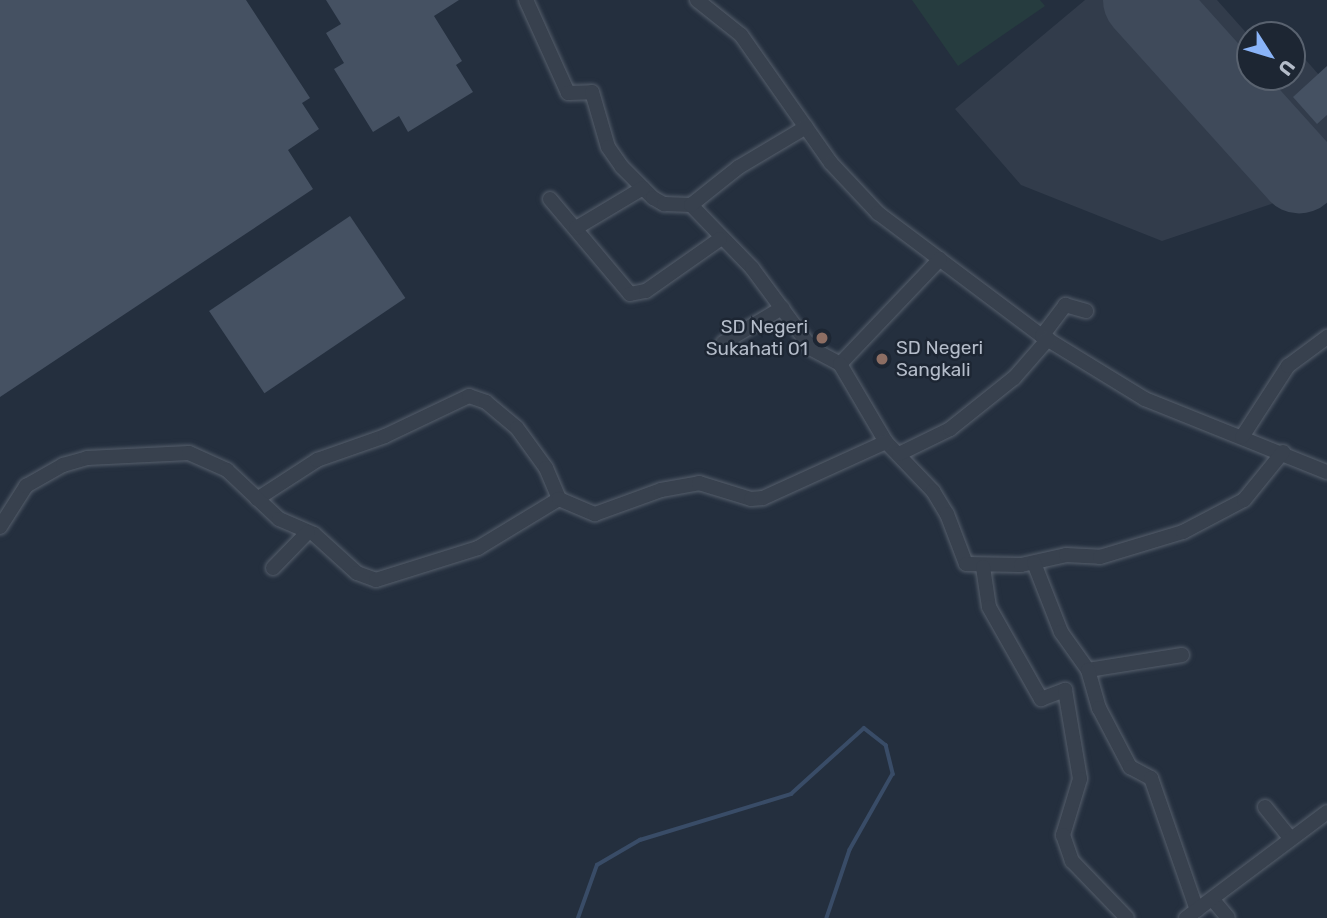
<!DOCTYPE html>
<html>
<head>
<meta charset="utf-8">
<style>
	body { margin:0 }
	#map { position:relative; width:1327px; height:918px; overflow:hidden; background:#242f3e; font-family:Rubik,sans-serif }
	div>[style] { position:absolute }
	.airport>* { inset:0; background:#323c4b }
	.green>* { inset:0; background:#263c3f }
	.stream>* { height:3.5px; margin:-1.75px; padding:0 1.75px; transform-origin:1.75px; border-radius:1.75px; background:#394c67 }
	.runway>* { height:82px; margin:-41px; padding:0 41px; transform-origin:41px; border-radius:41px; background:#3f4a5a }
	.building>* { inset:0; background:#455162; transform-origin:0 0 }
	.roads { filter:drop-shadow(0 0 2px #565f6c) drop-shadow(0 0 2px #565f6c) }
	.street>* { height:14px; margin:-7px; padding:0 7px; transform-origin:7px; border-radius:7px; background:#38414e }
	.dots>* { width:19px; height:19px; translate:-50% -50%; box-sizing:border-box; border:4px solid #1d2633; border-radius:50% }
	span { translate:-50% -50%; white-space:nowrap; text-align:center; line-height:1.15; -webkit-text-stroke:5px #1d2633; paint-order:stroke }
	.poi-label { font-size:19px; color:#b4bcc9 }
	.right { translate:-100% -50%; text-align:right }
	.left { translate:0 -50%; text-align:left }
	.north { position:absolute; left:1236px; top:21px; width:70px; height:70px; box-sizing:border-box; background:#1d2633; border:2px solid #59626f; border-radius:50%; rotate:127deg; font-size:19px; font-weight:700; line-height:28px; text-align:center; color:#b4bcc9 }
	.north::after { content:''; display:block; margin:auto; width:24px; height:32px; background:#8ab4f8; clip-path:polygon(50% 0,100% 100%,50% 72%,0 100%) }
</style>
</head>
<body>
<div id="map">
	<div class="airport">
		<i style="clip-path:polygon(1085px 0,1217px 0,1250px 37px,1250px 77px,1292px 77px,1292px 54px,1297px 50px,1327px 84px,1327px 185px,1162px 241px,1021px 185px,955px 109px)"></i>
	</div>
	<div class="green">
		<i style="clip-path:polygon(912px 0,1040px 0,1045px 6px,958px 66px)"></i>
	</div>
	<div class="stream">
		<i style="left:578px;top:918px;width:56px;rotate:-70.3deg"></i>
		<i style="left:597px;top:865px;width:50px;rotate:-30.2deg"></i>
		<i style="left:640px;top:840px;width:158px;rotate:-16.9deg"></i>
		<i style="left:791px;top:794px;width:98px;rotate:-42.1deg"></i>
		<i style="left:864px;top:728px;width:28px;rotate:38deg"></i>
		<i style="left:886px;top:745px;width:30px;rotate:76deg"></i>
		<i style="left:893px;top:774px;width:87px;rotate:119.5deg"></i>
		<i style="left:850px;top:850px;width:72px;rotate:108.7deg"></i>
	</div>
	<div class="runway">
		<i style="left:1144px;top:0;width:232px;rotate:48deg"></i>
	</div>
	<div class="building">
		<i style="clip-path:polygon(0 0,246px 0,310px 98px,302px 103px,319px 129px,288px 150px,313px 189px,0 397px)"></i>
		<i style="clip-path:polygon(326px 0,459px 0,434px 16px,462px 61px,456px 65px,473px 92px,408px 132px,399px 116px,373px 132px,334px 69px,344px 63px,326px 33px,341px 24px)"></i>
		<i style="clip-path:polygon(1327px 66px,1327px 115px,1317px 124px,1293px 97px)"></i>
		<i style="left:350px;top:216px;width:99px;height:170px;rotate:56deg"></i>
	</div>
	<div class="roads">
		<div class="street">
			<i style="left:526px;top:0;width:102px;rotate:65.7deg"></i>
			<i style="left:568px;top:93px;width:24px;rotate:-2deg"></i>
			<i style="left:592px;top:92px;width:57px;rotate:73.8deg"></i>
			<i style="left:608px;top:147px;width:24px;rotate:55deg"></i>
			<i style="left:622px;top:167px;width:44px;rotate:45deg"></i>
			<i style="left:653px;top:198px;width:13px;rotate:29deg"></i>
			<i style="left:664px;top:204px;width:27px;rotate:2deg"></i>
			<i style="left:691px;top:205px;width:88px;rotate:45.9deg"></i>
			<i style="left:752px;top:268px;width:101px;rotate:53.5deg"></i>
			<i style="left:812px;top:349px;width:32px;rotate:28deg"></i>
			<i style="left:697px;top:0;width:56px;rotate:38.5deg"></i>
			<i style="left:741px;top:35px;width:156px;rotate:54.9deg"></i>
			<i style="left:831px;top:163px;width:69px;rotate:46.8deg"></i>
			<i style="left:878px;top:213px;width:205px;rotate:36.9deg"></i>
			<i style="left:1042px;top:336px;width:121px;rotate:31.5deg"></i>
			<i style="left:1145px;top:399px;width:196px;rotate:21.9deg"></i>
			<i style="left:550px;top:199px;width:124px;rotate:49.9deg"></i>
			<i style="left:630px;top:294px;width:16px;rotate:-11deg"></i>
			<i style="left:646px;top:291px;width:90px;rotate:-35.1deg"></i>
			<i style="left:691px;top:205px;width:61px;rotate:-38.4deg"></i>
			<i style="left:739px;top:167px;width:78px;rotate:-30.8deg"></i>
			<i style="left:576px;top:228px;width:78px;rotate:-30.8deg"></i>
			<i style="left:940px;top:259px;width:145px;rotate:133.6deg"></i>
			<i style="left:840px;top:364px;width:91px;rotate:59.5deg"></i>
			<i style="left:886px;top:442px;width:68px;rotate:46.2deg"></i>
			<i style="left:933px;top:491px;width:27px;rotate:59deg"></i>
			<i style="left:947px;top:514px;width:53px;rotate:69.2deg"></i>
			<i style="left:966px;top:564px;width:55px;rotate:1deg"></i>
			<i style="left:1021px;top:565px;width:46px;rotate:-12.5deg"></i>
			<i style="left:1066px;top:555px;width:34px;rotate:3deg"></i>
			<i style="left:1100px;top:557px;width:87px;rotate:-16.8deg"></i>
			<i style="left:1183px;top:532px;width:69px;rotate:-27.7deg"></i>
			<i style="left:1244px;top:500px;width:62px;rotate:-50.9deg"></i>
			<i style="left:1042px;top:336px;width:39px;rotate:-53deg"></i>
			<i style="left:1065px;top:305px;width:22px;rotate:16deg"></i>
			<i style="left:723px;top:343px;width:69px;rotate:-30.7deg"></i>
			<i style="left:1242px;top:437px;width:85px;rotate:-57.1deg"></i>
			<i style="left:1288px;top:366px;width:49px;rotate:-36.6deg"></i>
			<i style="left:899px;top:454px;width:57px;rotate:-26.1deg"></i>
			<i style="left:950px;top:429px;width:82px;rotate:-38.6deg"></i>
			<i style="left:1014px;top:378px;width:52px;rotate:-48.9deg"></i>
			<i style="left:257px;top:499px;width:72px;rotate:-33deg"></i>
			<i style="left:317px;top:460px;width:72px;rotate:-19.4deg"></i>
			<i style="left:385px;top:436px;width:93px;rotate:-25.5deg"></i>
			<i style="left:469px;top:396px;width:18px;rotate:19deg"></i>
			<i style="left:486px;top:402px;width:40px;rotate:40deg"></i>
			<i style="left:517px;top:428px;width:49px;rotate:54.1deg"></i>
			<i style="left:546px;top:468px;width:34px;rotate:67deg"></i>
			<i style="left:0;top:527px;width:49px;rotate:-57.6deg"></i>
			<i style="left:26px;top:486px;width:43px;rotate:-29.6deg"></i>
			<i style="left:63px;top:465px;width:25px;rotate:-16deg"></i>
			<i style="left:87px;top:458px;width:102px;rotate:-2.8deg"></i>
			<i style="left:189px;top:453px;width:42px;rotate:24.1deg"></i>
			<i style="left:227px;top:470px;width:71px;rotate:43.3deg"></i>
			<i style="left:279px;top:519px;width:38px;rotate:23deg"></i>
			<i style="left:314px;top:534px;width:58px;rotate:42.2deg"></i>
			<i style="left:357px;top:573px;width:20px;rotate:20deg"></i>
			<i style="left:376px;top:580px;width:107px;rotate:-17.4deg"></i>
			<i style="left:478px;top:548px;width:95px;rotate:-31.2deg"></i>
			<i style="left:559px;top:499px;width:39px;rotate:23deg"></i>
			<i style="left:595px;top:514px;width:70px;rotate:-20deg"></i>
			<i style="left:661px;top:490px;width:39px;rotate:-10deg"></i>
			<i style="left:699px;top:483px;width:54px;rotate:17.1deg"></i>
			<i style="left:751px;top:499px;width:12px;rotate:-5deg"></i>
			<i style="left:763px;top:498px;width:135px;rotate:-24.5deg"></i>
			<i style="left:1034px;top:563px;width:74px;rotate:68.6deg"></i>
			<i style="left:1061px;top:632px;width:47px;rotate:54.6deg"></i>
			<i style="left:983px;top:567px;width:40px;rotate:81.5deg"></i>
			<i style="left:989px;top:607px;width:106px;rotate:60.5deg"></i>
			<i style="left:1041px;top:699px;width:26px;rotate:-21deg"></i>
			<i style="left:1065px;top:690px;width:90px;rotate:80.4deg"></i>
			<i style="left:1080px;top:779px;width:59px;rotate:106.9deg"></i>
			<i style="left:1063px;top:835px;width:28px;rotate:71deg"></i>
			<i style="left:1072px;top:861px;width:79px;rotate:46deg"></i>
			<i style="left:273px;top:568px;width:50px;rotate:-45.8deg"></i>
			<i style="left:1182px;top:655px;width:95px;rotate:170.9deg"></i>
			<i style="left:1088px;top:670px;width:40px;rotate:74deg"></i>
			<i style="left:1099px;top:708px;width:67px;rotate:62.3deg"></i>
			<i style="left:1130px;top:767px;width:24px;rotate:28deg"></i>
			<i style="left:1151px;top:778px;width:140px;rotate:70.8deg"></i>
			<i style="left:1265px;top:807px;width:41px;rotate:50.9deg"></i>
			<i style="left:1213px;top:900px;width:23px;rotate:50deg"></i>
			<i style="left:1186px;top:918px;width:176px;rotate:-36.9deg"></i>
		</div>
	</div>
	<div class="dots">
		<i style="left:822px;top:338px;background:#8d6e63"></i>
		<i style="left:882px;top:359px;background:#8d6e63"></i>
	</div>
	<div class="poi-label">
		<span class="right" style="left:808px;top:338px">SD Negeri<br>Sukahati 01</span>
		<span class="left" style="left:896px;top:359px">SD Negeri<br>Sangkali</span>
	</div>
	<div class="north">U</div>
</div>
</body>
</html>
